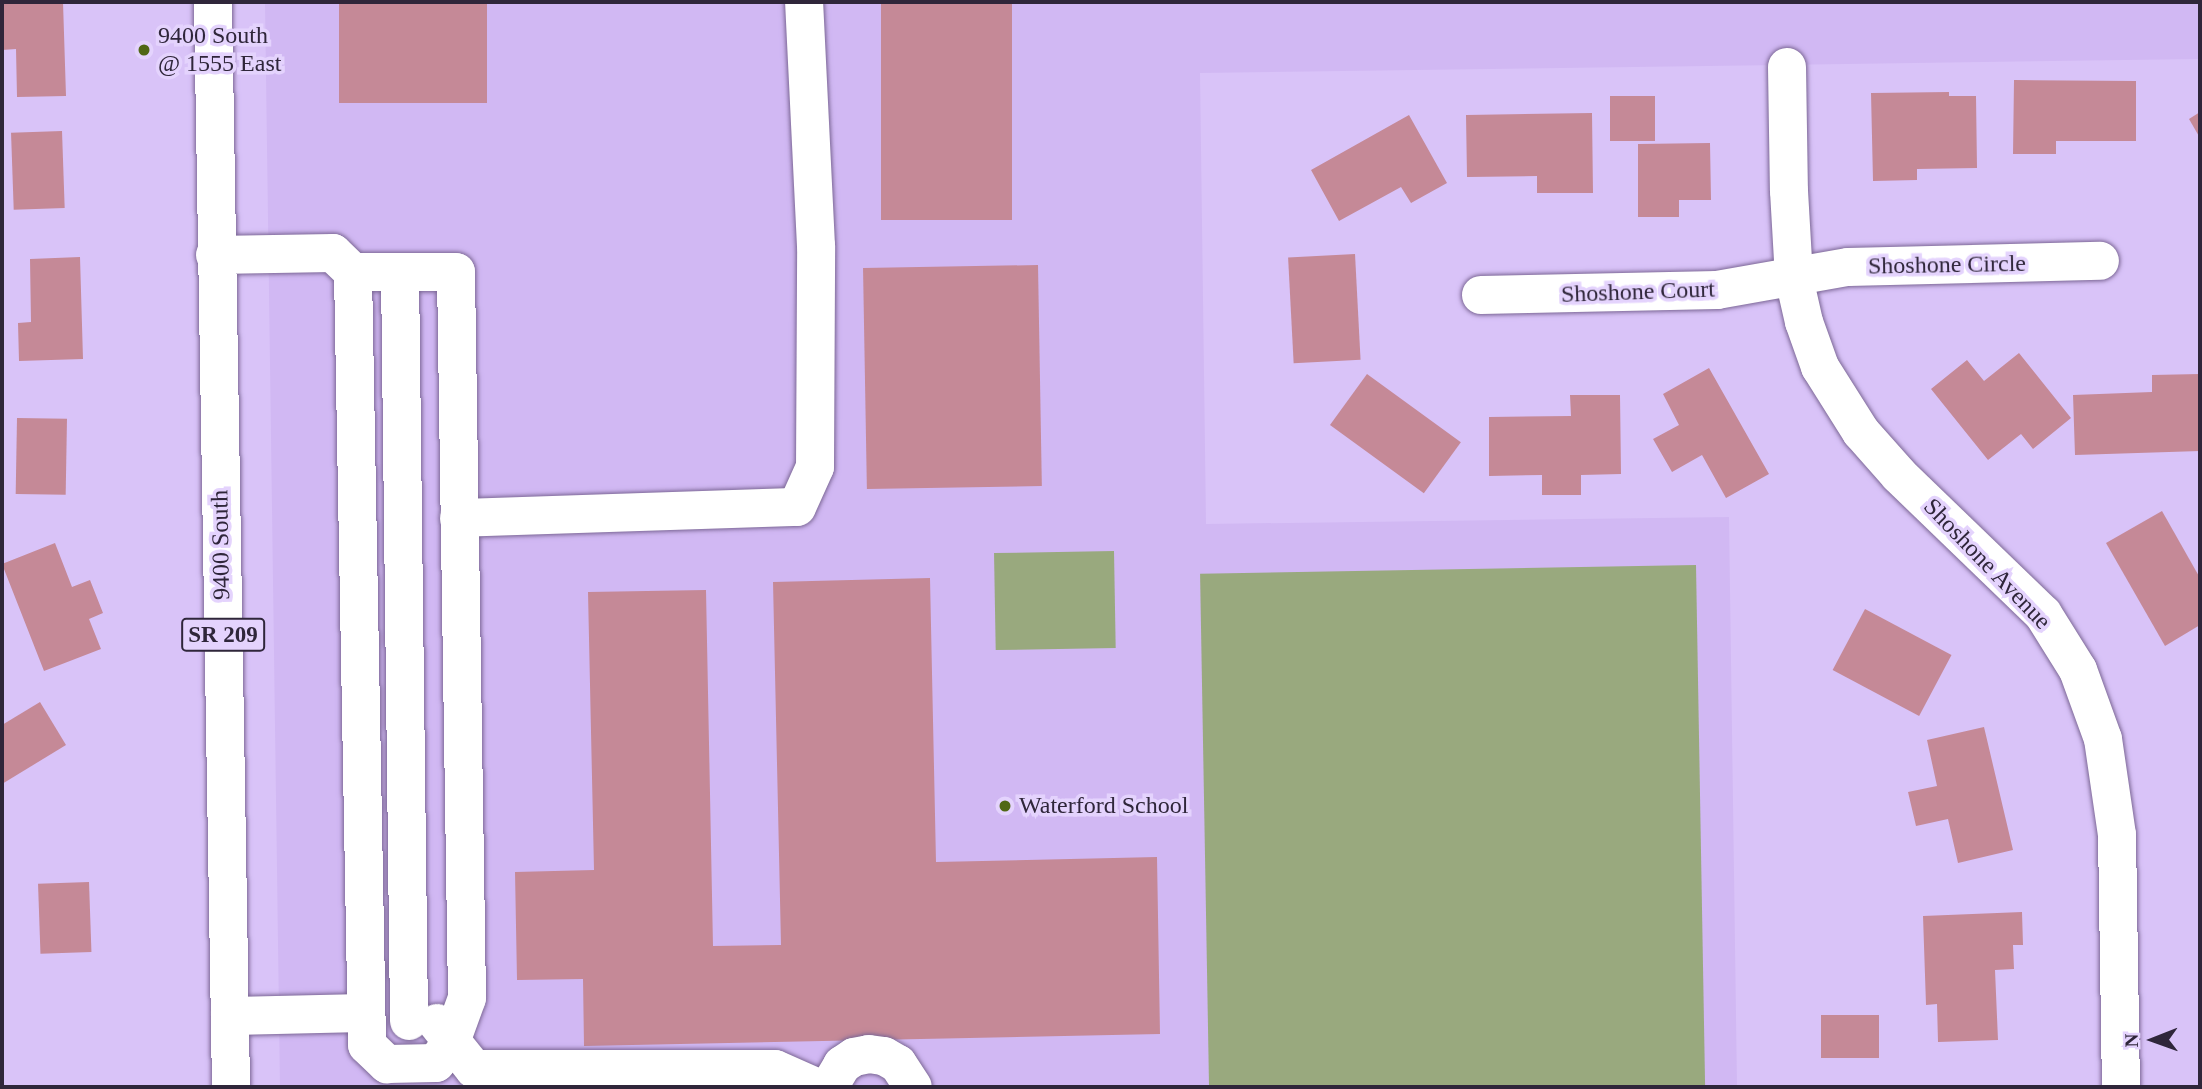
<!DOCTYPE html>
<html>
<head>
<meta charset="utf-8">
<style>
	body { margin:0 }
	#map { position:relative; width:2202px; height:1089px; overflow:hidden; background:#d9c3f8; font-family:Georgia,serif }
	div>[style] { position:absolute }
	.built>* { inset:0; background:#d1b8f3 }
	.green>* { inset:0; background:#99a97e; transform-origin:0 0 }
	.building>* { inset:0; background:#c58997; transform-origin:0 0 }
	.roads { filter:drop-shadow(0 0 2px #7c6796) drop-shadow(0 0 2px #7c6796) }
	.minor>* { height:38px; margin:-19px; padding:0 19px; transform-origin:19px; border-radius:19px; background:#fff }
	.major>* { height:38px; margin:-19px; padding:0 19px; transform-origin:19px; border-radius:19px; background:#fff }
	.dots>* { width:19px; height:19px; translate:-50% -50%; box-sizing:border-box; border:4px solid #e4d3fd; border-radius:50% }
	span { translate:-50% -50%; white-space:nowrap; text-align:center; line-height:1.15; -webkit-text-stroke:7px #e4d3fd; paint-order:stroke }
	.shield-label span { padding:2px 5px; background:#e4d3fd; border:2px solid; border-radius:5px; -webkit-text-stroke-width:0 }
	.shield-label { font-size:23px; color:#2f263a; font-weight:700 }
	.poi-label { font-size:24px; color:#2f263a }
	.left { translate:0 -50%; text-align:left }
	.street-label { font-size:24px; color:#2f263a }
	.frame { position:absolute; inset:0; border:4px solid #2f263a; pointer-events:none }
	.north { position:absolute; left:2118px; top:1005px; width:70px; height:70px; -webkit-text-stroke:5px #e4d3fd; paint-order:stroke; rotate:269deg; font-size:19px; font-weight:700; line-height:28px; text-align:center; color:#2f263a }
	.north::after { content:''; display:block; margin:auto; width:24px; height:32px; background:#2f263a; clip-path:polygon(50% 0,100% 100%,50% 72%,0 100%) }
</style>
</head>
<body>
<div id="map">
	<div class="built">
		<i style="clip-path:polygon(265px 2px,2200px 2px,2200px 59px,1200px 73px,1206px 524px,1729px 517px,1737px 1087px,280px 1087px)"></i>
	</div>
	<div class="green">
		<i style="left:1114px;top:551px;width:97px;height:120px;rotate:89deg"></i>
		<i style="left:1696px;top:565px;width:522px;height:496px;rotate:89deg"></i>
	</div>
	<div class="building">
		<i style="clip-path:polygon(2px 2px,63px 2px,66px 96px,17px 97px,16px 49px,2px 50px)"></i>
		<i style="left:339px;top:2px;width:148px;height:101px"></i>
		<i style="left:881px;top:2px;width:131px;height:218px"></i>
		<i style="clip-path:polygon(2014px 80px,2136px 81px,2136px 141px,2056px 141px,2056px 154px,2013px 154px)"></i>
		<i style="clip-path:polygon(1949px 92px,1949px 96px,1976px 96px,1977px 168px,1917px 169px,1917px 180px,1873px 181px,1871px 93px)"></i>
		<i style="left:1655px;top:96px;width:45px;height:45px;rotate:90deg"></i>
		<i style="clip-path:polygon(2200px 112px,2200px 138px,2189px 119px)"></i>
		<i style="clip-path:polygon(1592px 113px,1593px 193px,1537px 193px,1537px 176px,1467px 177px,1466px 115px)"></i>
		<i style="clip-path:polygon(1409px 115px,1447px 183px,1411px 203px,1401px 187px,1339px 221px,1311px 170px)"></i>
		<i style="left:62px;top:131px;width:77px;height:51px;rotate:88deg"></i>
		<i style="clip-path:polygon(1710px 143px,1711px 200px,1679px 200px,1679px 217px,1638px 217px,1638px 144px)"></i>
		<i style="left:1355px;top:254px;width:106px;height:67px;rotate:87deg"></i>
		<i style="clip-path:polygon(80px 257px,83px 359px,19px 361px,18px 323px,31px 322px,30px 259px)"></i>
		<i style="left:1038px;top:265px;width:221px;height:175px;rotate:89deg"></i>
		<i style="clip-path:polygon(2019px 353px,2071px 418px,2033px 449px,2021px 434px,1988px 460px,1931px 389px,1967px 360px,1984px 381px)"></i>
		<i style="clip-path:polygon(1709px 368px,1769px 474px,1726px 498px,1702px 455px,1672px 472px,1653px 439px,1679px 425px,1663px 394px)"></i>
		<i style="left:1367px;top:374px;width:116px;height:63px;rotate:36deg"></i>
		<i style="clip-path:polygon(2200px 374px,2200px 451px,2075px 455px,2073px 395px,2152px 392px,2152px 375px)"></i>
		<i style="clip-path:polygon(1570px 395px,1620px 395px,1621px 474px,1581px 475px,1581px 495px,1542px 495px,1542px 475px,1489px 476px,1489px 417px,1571px 416px)"></i>
		<i style="left:17px;top:418px;width:50px;height:76px;rotate:1deg"></i>
		<i style="clip-path:polygon(2162px 511px,2200px 578px,2200px 625px,2165px 646px,2106px 543px)"></i>
		<i style="clip-path:polygon(55px 543px,72px 587px,90px 580px,103px 613px,89px 619px,101px 649px,44px 671px,2px 564px)"></i>
		<i style="clip-path:polygon(930px 578px,936px 862px,1157px 857px,1160px 1034px,584px 1046px,583px 979px,517px 980px,515px 872px,594px 870px,588px 592px,706px 590px,713px 946px,781px 945px,773px 582px)"></i>
		<i style="left:1865px;top:609px;width:98px;height:69px;rotate:28deg"></i>
		<i style="clip-path:polygon(40px 702px,66px 745px,2px 784px,2px 725px)"></i>
		<i style="clip-path:polygon(1984px 727px,2013px 850px,1958px 863px,1948px 819px,1916px 826px,1908px 792px,1937px 786px,1927px 740px)"></i>
		<i style="left:89px;top:882px;width:70px;height:51px;rotate:88deg"></i>
		<i style="clip-path:polygon(2022px 912px,2023px 945px,2013px 945px,2014px 969px,1995px 970px,1998px 1040px,1938px 1042px,1937px 1004px,1926px 1005px,1923px 916px)"></i>
		<i style="left:1821px;top:1015px;width:58px;height:43px"></i>
	</div>
	<div class="roads">
		<div class="minor">
			<i style="left:1787px;top:67px;width:124px;rotate:89.1deg"></i>
			<i style="left:1789px;top:191px;width:87px;rotate:86.7deg"></i>
			<i style="left:1794px;top:278px;width:45px;rotate:77.2deg"></i>
			<i style="left:1804px;top:322px;width:48px;rotate:70.4deg"></i>
			<i style="left:1820px;top:367px;width:77px;rotate:57.8deg"></i>
			<i style="left:1861px;top:432px;width:57px;rotate:48.5deg"></i>
			<i style="left:1899px;top:475px;width:200px;rotate:44deg"></i>
			<i style="left:2043px;top:614px;width:66px;rotate:58deg"></i>
			<i style="left:2078px;top:670px;width:73px;rotate:70.1deg"></i>
			<i style="left:2103px;top:739px;width:97px;rotate:81.7deg"></i>
			<i style="left:2117px;top:835px;width:252px;rotate:89.1deg"></i>
			<i style="left:215px;top:255px;width:118px;rotate:-1deg"></i>
			<i style="left:333px;top:253px;width:28px;rotate:44deg"></i>
			<i style="left:353px;top:272px;width:773px;rotate:88.96deg"></i>
			<i style="left:367px;top:1045px;width:28px;rotate:44deg"></i>
			<i style="left:387px;top:1064px;width:49px;rotate:-1.2deg"></i>
			<i style="left:436px;top:1063px;width:26px;rotate:-54deg"></i>
			<i style="left:451px;top:1042px;width:47px;rotate:-70deg"></i>
			<i style="left:467px;top:998px;width:726px;rotate:-90.87deg"></i>
			<i style="left:456px;top:272px;width:103px;rotate:180deg"></i>
			<i style="left:400px;top:272px;width:749px;rotate:89.31deg"></i>
			<i style="left:1481px;top:295px;width:236px;rotate:-1.2deg"></i>
			<i style="left:1717px;top:290px;width:133px;rotate:-10deg"></i>
			<i style="left:1848px;top:267px;width:252px;rotate:-1.4deg"></i>
			<i style="left:459px;top:518px;width:338px;rotate:-1.9deg"></i>
			<i style="left:797px;top:507px;width:44px;rotate:-65.8deg"></i>
			<i style="left:815px;top:467px;width:221px;rotate:-89.7deg"></i>
			<i style="left:816px;top:246px;width:244px;rotate:-92.8deg"></i>
			<i style="left:230px;top:1016px;width:136px;rotate:-1.3deg"></i>
			<i style="left:437px;top:1023px;width:59px;rotate:51.2deg"></i>
			<i style="left:474px;top:1069px;width:301px"></i>
			<i style="left:775px;top:1069px;width:45px;rotate:23.7deg"></i>
			<i style="left:829px;top:1087px;width:26px;rotate:-59deg"></i>
			<i style="left:842px;top:1065px;width:14px;rotate:-34deg"></i>
			<i style="left:854px;top:1057px;width:15px;rotate:-11deg"></i>
			<i style="left:869px;top:1054px;width:15px;rotate:8deg"></i>
			<i style="left:884px;top:1056px;width:16px;rotate:30deg"></i>
			<i style="left:898px;top:1064px;width:27px;rotate:57deg"></i>
		</div>
		<div class="major">
			<i style="left:213px;top:2px;width:1085px;rotate:89.05deg"></i>
		</div>
	</div>
	<div class="dots">
		<i style="left:144px;top:50px;background:#506715"></i>
		<i style="left:1005px;top:806px;background:#506715"></i>
	</div>
	<div class="shield-label">
		<span style="left:223px;top:635px">SR 209</span>
	</div>
	<div class="poi-label">
		<span class="left" style="left:158px;top:50px">9400 South<br>@ 1555 East</span>
		<span class="left" style="left:1019px;top:806px">Waterford School</span>
	</div>
	<div class="street-label">
		<span style="left:1947px;top:265px;rotate:-1deg">Shoshone Circle</span>
		<span style="left:1638px;top:292px;rotate:-2deg">Shoshone Court</span>
		<span style="left:221px;top:545px;rotate:-91deg">9400 South</span>
		<span style="left:1987px;top:564px;rotate:46deg">Shoshone Avenue</span>
	</div>
	<div class="frame"></div>
	<div class="north">N</div>
</div>
</body>
</html>
